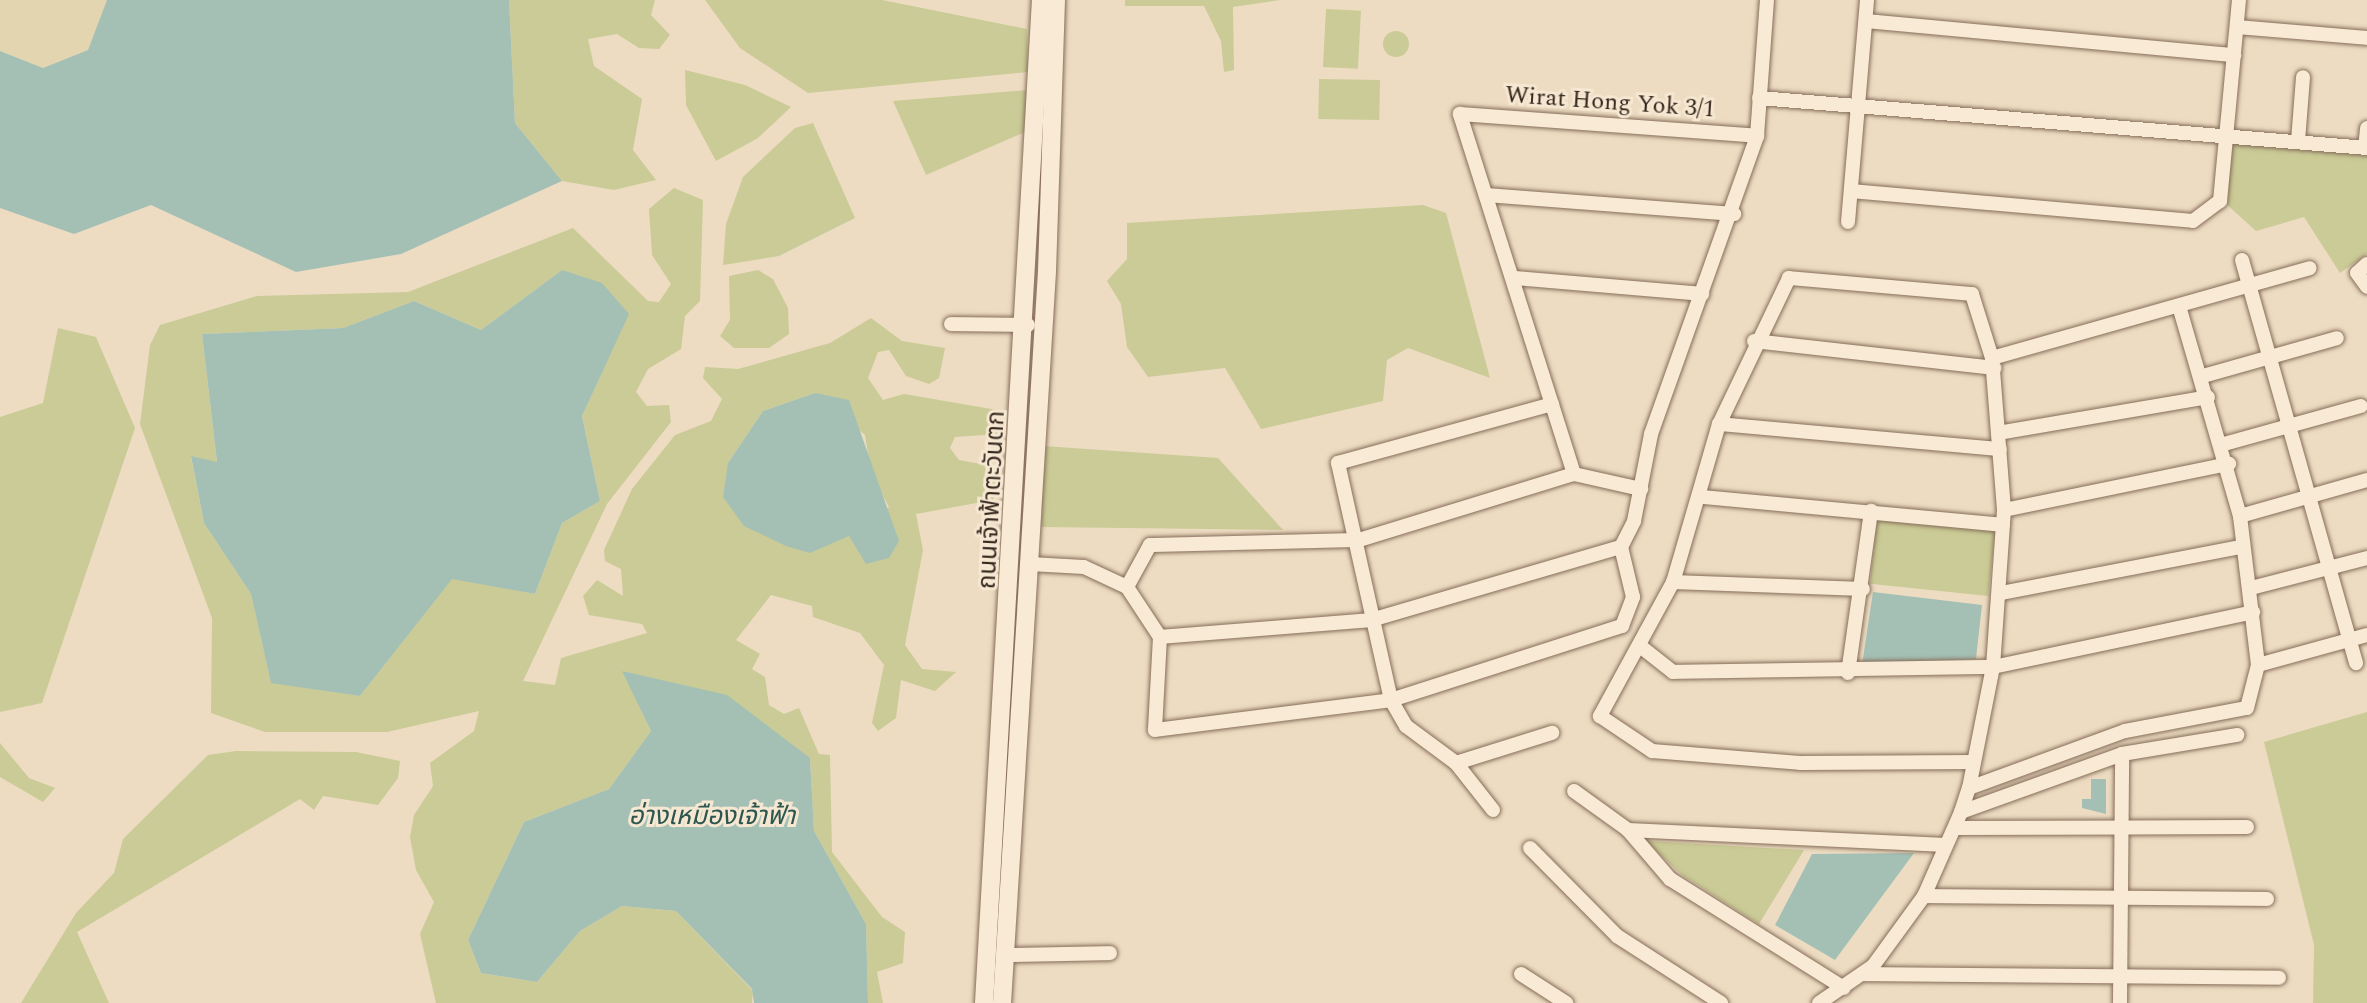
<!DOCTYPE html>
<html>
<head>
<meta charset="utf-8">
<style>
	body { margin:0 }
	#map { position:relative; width:2367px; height:1003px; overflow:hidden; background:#eddcc2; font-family:Spectral,"Noto Sans Thai",serif }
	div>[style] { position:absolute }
	.farmland>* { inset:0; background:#e2d5af }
	.green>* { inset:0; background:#cacb96; transform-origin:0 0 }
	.round { border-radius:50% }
	.water>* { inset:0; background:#a4c0b5 }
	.roads { filter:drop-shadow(0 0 2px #866d59) drop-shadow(0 0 2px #866d59) }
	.minor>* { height:14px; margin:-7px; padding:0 7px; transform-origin:7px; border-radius:7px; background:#f8ead5 }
	.secondary>* { height:18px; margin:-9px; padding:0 9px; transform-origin:9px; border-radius:9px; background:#f8ead5 }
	span { translate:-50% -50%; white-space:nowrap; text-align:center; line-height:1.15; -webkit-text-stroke:6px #f5e7d1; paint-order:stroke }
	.street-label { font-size:24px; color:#36271d }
	.water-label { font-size:26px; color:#2d564f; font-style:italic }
</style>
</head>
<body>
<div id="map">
	<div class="farmland">
		<i style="clip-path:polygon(0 0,107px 0,88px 50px,43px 68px,0 51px)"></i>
	</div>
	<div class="green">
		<i style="clip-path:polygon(509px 0,655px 0,651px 15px,670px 35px,659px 49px,639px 48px,617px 34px,588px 39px,594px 66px,642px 99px,633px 150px,656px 180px,614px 190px,562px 181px,515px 123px)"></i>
		<i style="clip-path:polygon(705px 0,882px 0,1027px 29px,1028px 72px,808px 93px,740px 48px)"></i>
		<i style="clip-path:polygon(1125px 0,1280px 0,1233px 7px,1234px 70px,1224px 72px,1221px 41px,1204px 6px,1125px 6px)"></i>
		<i style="left:1326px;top:9px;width:35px;height:58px;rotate:3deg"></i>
		<i class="round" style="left:1383px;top:31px;width:26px;height:26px"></i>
		<i style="clip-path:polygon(685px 70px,745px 85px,791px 107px,758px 138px,716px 161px,686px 105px)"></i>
		<i style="left:1380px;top:80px;width:40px;height:61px;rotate:91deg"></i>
		<i style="clip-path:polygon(1027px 90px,1025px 132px,926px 175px,893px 101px)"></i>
		<i style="clip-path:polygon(813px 123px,855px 218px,779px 256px,723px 265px,726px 224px,743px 177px,795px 128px)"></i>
		<i style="clip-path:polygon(2230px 138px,2367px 151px,2367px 254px,2340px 273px,2304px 217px,2256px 231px,2224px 202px)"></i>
		<i style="clip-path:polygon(evenodd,674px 188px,703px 200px,700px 301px,685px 316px,681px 349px,648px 369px,636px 392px,647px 406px,669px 405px,671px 422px,607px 504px,523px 681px,555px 685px,561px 658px,647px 633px,642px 624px,589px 615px,583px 596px,597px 580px,623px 596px,621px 569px,605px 561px,604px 550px,632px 489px,675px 435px,711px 421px,722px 399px,703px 378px,705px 367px,738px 369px,830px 343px,871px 318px,902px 341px,945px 348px,939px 378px,929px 384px,906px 376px,889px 350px,878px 352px,868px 378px,883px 400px,904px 394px,1003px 411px,998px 434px,955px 437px,950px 448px,959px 460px,1002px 468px,993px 500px,916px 514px,923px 550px,905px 645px,922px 669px,956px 672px,935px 691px,901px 680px,896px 718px,878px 731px,872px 723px,884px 665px,860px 633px,813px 617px,812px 606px,771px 595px,736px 640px,760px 654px,752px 669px,765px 677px,769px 705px,784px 714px,799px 708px,819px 754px,830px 755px,832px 852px,882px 917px,905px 932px,903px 963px,877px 972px,883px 1003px,868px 1003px,866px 924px,814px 831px,810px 758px,623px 671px,651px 731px,609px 789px,524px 822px,468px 940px,481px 973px,537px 982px,580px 931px,622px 906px,676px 911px,753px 991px,752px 1003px,436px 1003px,420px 934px,434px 902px,416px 870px,410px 837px,414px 815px,433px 786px,430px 763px,474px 731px,479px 711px,387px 732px,265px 732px,211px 713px,212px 618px,140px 424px,150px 345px,160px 325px,257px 296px,408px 292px,573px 228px,648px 301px,659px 302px,671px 284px,652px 255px,649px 209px,674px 188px,562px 270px,628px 314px,582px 416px,600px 501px,562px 523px,535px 594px,452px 578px,360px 696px,271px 682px,251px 594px,204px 523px,191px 457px,217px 463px,202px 334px,343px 328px,414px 301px,481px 330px,562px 270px,674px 188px,815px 393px,865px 435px,871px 473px,889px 507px,849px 536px,829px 540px,728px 463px,763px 411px,815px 393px)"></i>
		<i style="clip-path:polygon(1423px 205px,1446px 213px,1490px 378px,1408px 348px,1387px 360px,1383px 401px,1261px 429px,1225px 368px,1148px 377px,1127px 347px,1121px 304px,1107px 281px,1127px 259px,1127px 223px)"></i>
		<i style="clip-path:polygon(758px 270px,773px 279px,788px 308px,789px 334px,769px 348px,734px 348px,720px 336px,730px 320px,729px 276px)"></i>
		<i style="clip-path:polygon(58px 328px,96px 337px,135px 428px,42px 703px,0 712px,0 417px,43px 403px)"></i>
		<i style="clip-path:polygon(1043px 446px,1218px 458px,1283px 530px,1041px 527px)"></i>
		<i style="left:1877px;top:516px;width:119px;height:68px;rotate:6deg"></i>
		<i style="clip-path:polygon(2367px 712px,2367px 1003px,2313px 1003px,2314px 945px,2264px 742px)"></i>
		<i style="clip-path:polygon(0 743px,29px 778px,55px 788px,43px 802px,0 777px)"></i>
		<i style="clip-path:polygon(236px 751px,356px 752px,400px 761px,398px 778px,378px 805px,323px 796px,314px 810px,300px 799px,77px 932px,109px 1003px,21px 1003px,76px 913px,114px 873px,123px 839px,208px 755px)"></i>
		<i style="clip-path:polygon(1646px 841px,1804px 850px,1759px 924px,1682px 875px)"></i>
	</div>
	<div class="water">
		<i style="clip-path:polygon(107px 0,509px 0,515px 123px,562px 181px,401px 254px,296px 272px,151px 205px,74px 234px,0 208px,0 51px,43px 68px,88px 50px)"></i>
		<i style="clip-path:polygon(562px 270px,602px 283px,629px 314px,582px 416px,600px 501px,562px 523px,535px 594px,452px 579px,360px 696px,271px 683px,251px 594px,204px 523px,191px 456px,217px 462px,202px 334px,343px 328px,414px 301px,481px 330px)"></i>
		<i style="clip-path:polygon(815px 393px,849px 400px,899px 541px,889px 558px,866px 564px,849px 536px,810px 553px,786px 546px,744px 526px,723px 497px,728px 463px,763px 411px)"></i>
		<i style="clip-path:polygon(1873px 592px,1982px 605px,1976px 659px,1862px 665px)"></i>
		<i style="clip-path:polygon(622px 671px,727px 695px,810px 758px,814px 831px,866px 924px,868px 1003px,754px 1003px,752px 989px,676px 911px,622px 906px,580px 931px,537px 982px,481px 973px,468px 940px,524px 822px,609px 789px,651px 731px)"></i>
		<i style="clip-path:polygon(2091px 779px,2106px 779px,2106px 814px,2082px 808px,2082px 799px,2091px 799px)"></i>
		<i style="clip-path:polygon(1914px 853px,1835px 960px,1775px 925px,1812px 854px)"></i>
	</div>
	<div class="roads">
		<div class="minor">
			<i style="left:1866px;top:21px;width:370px;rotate:5.3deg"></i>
			<i style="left:2237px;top:27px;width:130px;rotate:4.8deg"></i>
			<i style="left:1759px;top:98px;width:610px;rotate:4.7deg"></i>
			<i style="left:2298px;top:141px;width:64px;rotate:-85.5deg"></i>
			<i style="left:2365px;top:148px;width:20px;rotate:-84deg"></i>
			<i style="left:1851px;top:191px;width:343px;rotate:5deg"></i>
			<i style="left:2193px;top:221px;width:34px;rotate:-37deg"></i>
			<i style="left:2220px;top:201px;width:202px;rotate:-84.6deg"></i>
			<i style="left:1486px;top:195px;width:249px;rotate:4.4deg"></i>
			<i style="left:1848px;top:222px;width:223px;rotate:-85.1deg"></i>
			<i style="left:2242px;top:260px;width:419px;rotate:74.2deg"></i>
			<i style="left:2367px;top:264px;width:13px;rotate:138deg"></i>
			<i style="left:2357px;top:273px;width:17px;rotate:54deg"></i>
			<i style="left:1516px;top:278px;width:187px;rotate:4.9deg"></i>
			<i style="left:951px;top:324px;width:77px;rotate:0.7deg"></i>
			<i style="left:1754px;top:341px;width:242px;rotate:6.4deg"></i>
			<i style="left:1992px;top:358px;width:330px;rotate:-15.8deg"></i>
			<i style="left:2203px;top:376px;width:139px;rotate:-15.8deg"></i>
			<i style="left:1719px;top:424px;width:282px;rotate:5.1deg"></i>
			<i style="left:1998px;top:433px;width:213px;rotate:-9.7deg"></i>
			<i style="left:2224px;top:444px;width:142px;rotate:-15.5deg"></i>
			<i style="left:1574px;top:474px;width:378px;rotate:-107.6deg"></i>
			<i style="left:1460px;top:114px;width:298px;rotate:4.2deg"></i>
			<i style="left:1703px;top:497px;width:301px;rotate:5.3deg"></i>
			<i style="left:2004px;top:510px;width:230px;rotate:-11.6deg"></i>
			<i style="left:2240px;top:516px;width:132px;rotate:-15.8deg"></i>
			<i style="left:1030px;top:564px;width:54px;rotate:3.2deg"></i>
			<i style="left:1084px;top:567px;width:47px;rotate:24.9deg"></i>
			<i style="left:1127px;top:587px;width:60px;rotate:56.6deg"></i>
			<i style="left:1160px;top:637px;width:93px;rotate:93.1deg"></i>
			<i style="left:1155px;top:730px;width:238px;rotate:-7.2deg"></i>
			<i style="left:1391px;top:700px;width:243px;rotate:-17.8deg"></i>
			<i style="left:1622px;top:626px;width:31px;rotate:-69deg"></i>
			<i style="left:1633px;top:597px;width:51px;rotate:-103.5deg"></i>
			<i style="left:1621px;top:547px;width:29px;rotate:-63deg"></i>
			<i style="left:1634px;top:521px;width:89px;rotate:-78.9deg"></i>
			<i style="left:1651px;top:434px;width:316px;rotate:-70.4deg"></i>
			<i style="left:1757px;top:136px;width:136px;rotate:-85.8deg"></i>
			<i style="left:1673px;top:582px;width:190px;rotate:2.1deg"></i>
			<i style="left:1127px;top:587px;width:48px;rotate:-61.3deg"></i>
			<i style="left:1150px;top:545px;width:209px;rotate:-1.4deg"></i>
			<i style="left:1359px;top:540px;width:225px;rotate:-17.1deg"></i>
			<i style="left:1574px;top:474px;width:69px;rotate:12.6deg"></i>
			<i style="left:2251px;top:588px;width:120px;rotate:-14.5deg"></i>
			<i style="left:2001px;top:593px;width:244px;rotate:-10.9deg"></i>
			<i style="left:1160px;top:637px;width:212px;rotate:-4.6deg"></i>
			<i style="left:1371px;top:620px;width:260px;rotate:-16.3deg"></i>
			<i style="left:1640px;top:646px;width:42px;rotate:38.2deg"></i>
			<i style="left:1673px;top:672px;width:320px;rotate:-0.9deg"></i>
			<i style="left:1993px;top:667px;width:266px;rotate:-11.9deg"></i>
			<i style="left:2258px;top:665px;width:113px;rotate:-15.4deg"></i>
			<i style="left:1848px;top:673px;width:164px;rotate:-81.9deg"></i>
			<i style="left:1456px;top:763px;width:101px;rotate:-17.4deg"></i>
			<i style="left:1969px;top:788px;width:166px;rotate:-20.1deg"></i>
			<i style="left:2125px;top:731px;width:124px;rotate:-10.7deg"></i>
			<i style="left:2247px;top:708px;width:44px;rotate:-75.7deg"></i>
			<i style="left:2258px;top:665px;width:150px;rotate:-96.9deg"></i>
			<i style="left:2240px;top:516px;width:216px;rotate:-106.2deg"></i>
			<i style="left:1574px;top:791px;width:67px;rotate:35.8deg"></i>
			<i style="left:1628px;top:830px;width:65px;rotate:49.4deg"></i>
			<i style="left:1670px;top:879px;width:205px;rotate:32.1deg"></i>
			<i style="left:1493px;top:810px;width:60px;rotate:-128.2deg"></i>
			<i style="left:1456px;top:763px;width:62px;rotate:-143.5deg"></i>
			<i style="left:1406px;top:726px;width:30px;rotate:-120deg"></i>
			<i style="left:1391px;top:700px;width:243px;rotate:-102.6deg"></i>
			<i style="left:1338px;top:463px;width:222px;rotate:-15.4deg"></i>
			<i style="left:1961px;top:812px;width:171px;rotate:-19.8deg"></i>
			<i style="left:2122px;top:754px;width:117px;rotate:-9.4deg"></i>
			<i style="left:1955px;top:828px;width:292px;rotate:-0.2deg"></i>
			<i style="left:1628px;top:830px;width:318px;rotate:2.7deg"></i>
			<i style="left:1530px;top:848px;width:124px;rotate:45.3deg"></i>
			<i style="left:1617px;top:936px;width:124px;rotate:32.8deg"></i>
			<i style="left:1924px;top:896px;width:343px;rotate:0.5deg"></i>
			<i style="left:1007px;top:955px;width:103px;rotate:-1.1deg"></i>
			<i style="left:1521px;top:974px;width:54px;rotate:32.8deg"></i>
			<i style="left:1862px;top:974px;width:417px;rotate:0.5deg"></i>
			<i style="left:1819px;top:1003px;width:65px;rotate:-34.4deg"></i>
			<i style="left:1873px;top:966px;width:87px;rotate:-53.9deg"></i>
			<i style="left:1924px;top:896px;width:92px;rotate:-66.2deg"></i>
			<i style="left:1961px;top:812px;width:25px;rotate:-72deg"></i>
			<i style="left:1969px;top:788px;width:123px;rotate:-78.8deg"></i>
			<i style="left:1993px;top:667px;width:157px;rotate:-86deg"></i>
			<i style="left:2004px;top:510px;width:152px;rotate:-94.5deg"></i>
			<i style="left:1992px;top:358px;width:67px;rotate:-107.4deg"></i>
			<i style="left:1972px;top:294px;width:184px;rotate:-175deg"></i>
			<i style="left:1789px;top:278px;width:162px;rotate:115.6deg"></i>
			<i style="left:1719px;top:424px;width:165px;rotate:106.2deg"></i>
			<i style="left:1673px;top:582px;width:153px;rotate:118.6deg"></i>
			<i style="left:1600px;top:716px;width:63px;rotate:33.9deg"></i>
			<i style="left:1652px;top:751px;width:148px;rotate:4.6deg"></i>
			<i style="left:1800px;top:763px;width:174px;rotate:-0.3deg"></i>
			<i style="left:2120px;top:1003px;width:249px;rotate:-89.5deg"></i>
		</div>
		<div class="secondary">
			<i style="left:984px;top:1003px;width:1005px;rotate:-86.75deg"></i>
			<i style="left:1002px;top:1003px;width:733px;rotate:-86.48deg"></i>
			<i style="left:1047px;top:271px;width:271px;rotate:-88.1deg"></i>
		</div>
	</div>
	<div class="street-label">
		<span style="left:1610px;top:103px;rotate:4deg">Wirat Hong Yok 3/1</span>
		<span style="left:993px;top:500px;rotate:-87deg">ถนนเจ้าฟ้าตะวันตก</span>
	</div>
	<div class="water-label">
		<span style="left:712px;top:817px">อ่างเหมืองเจ้าฟ้า</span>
	</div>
</div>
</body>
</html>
